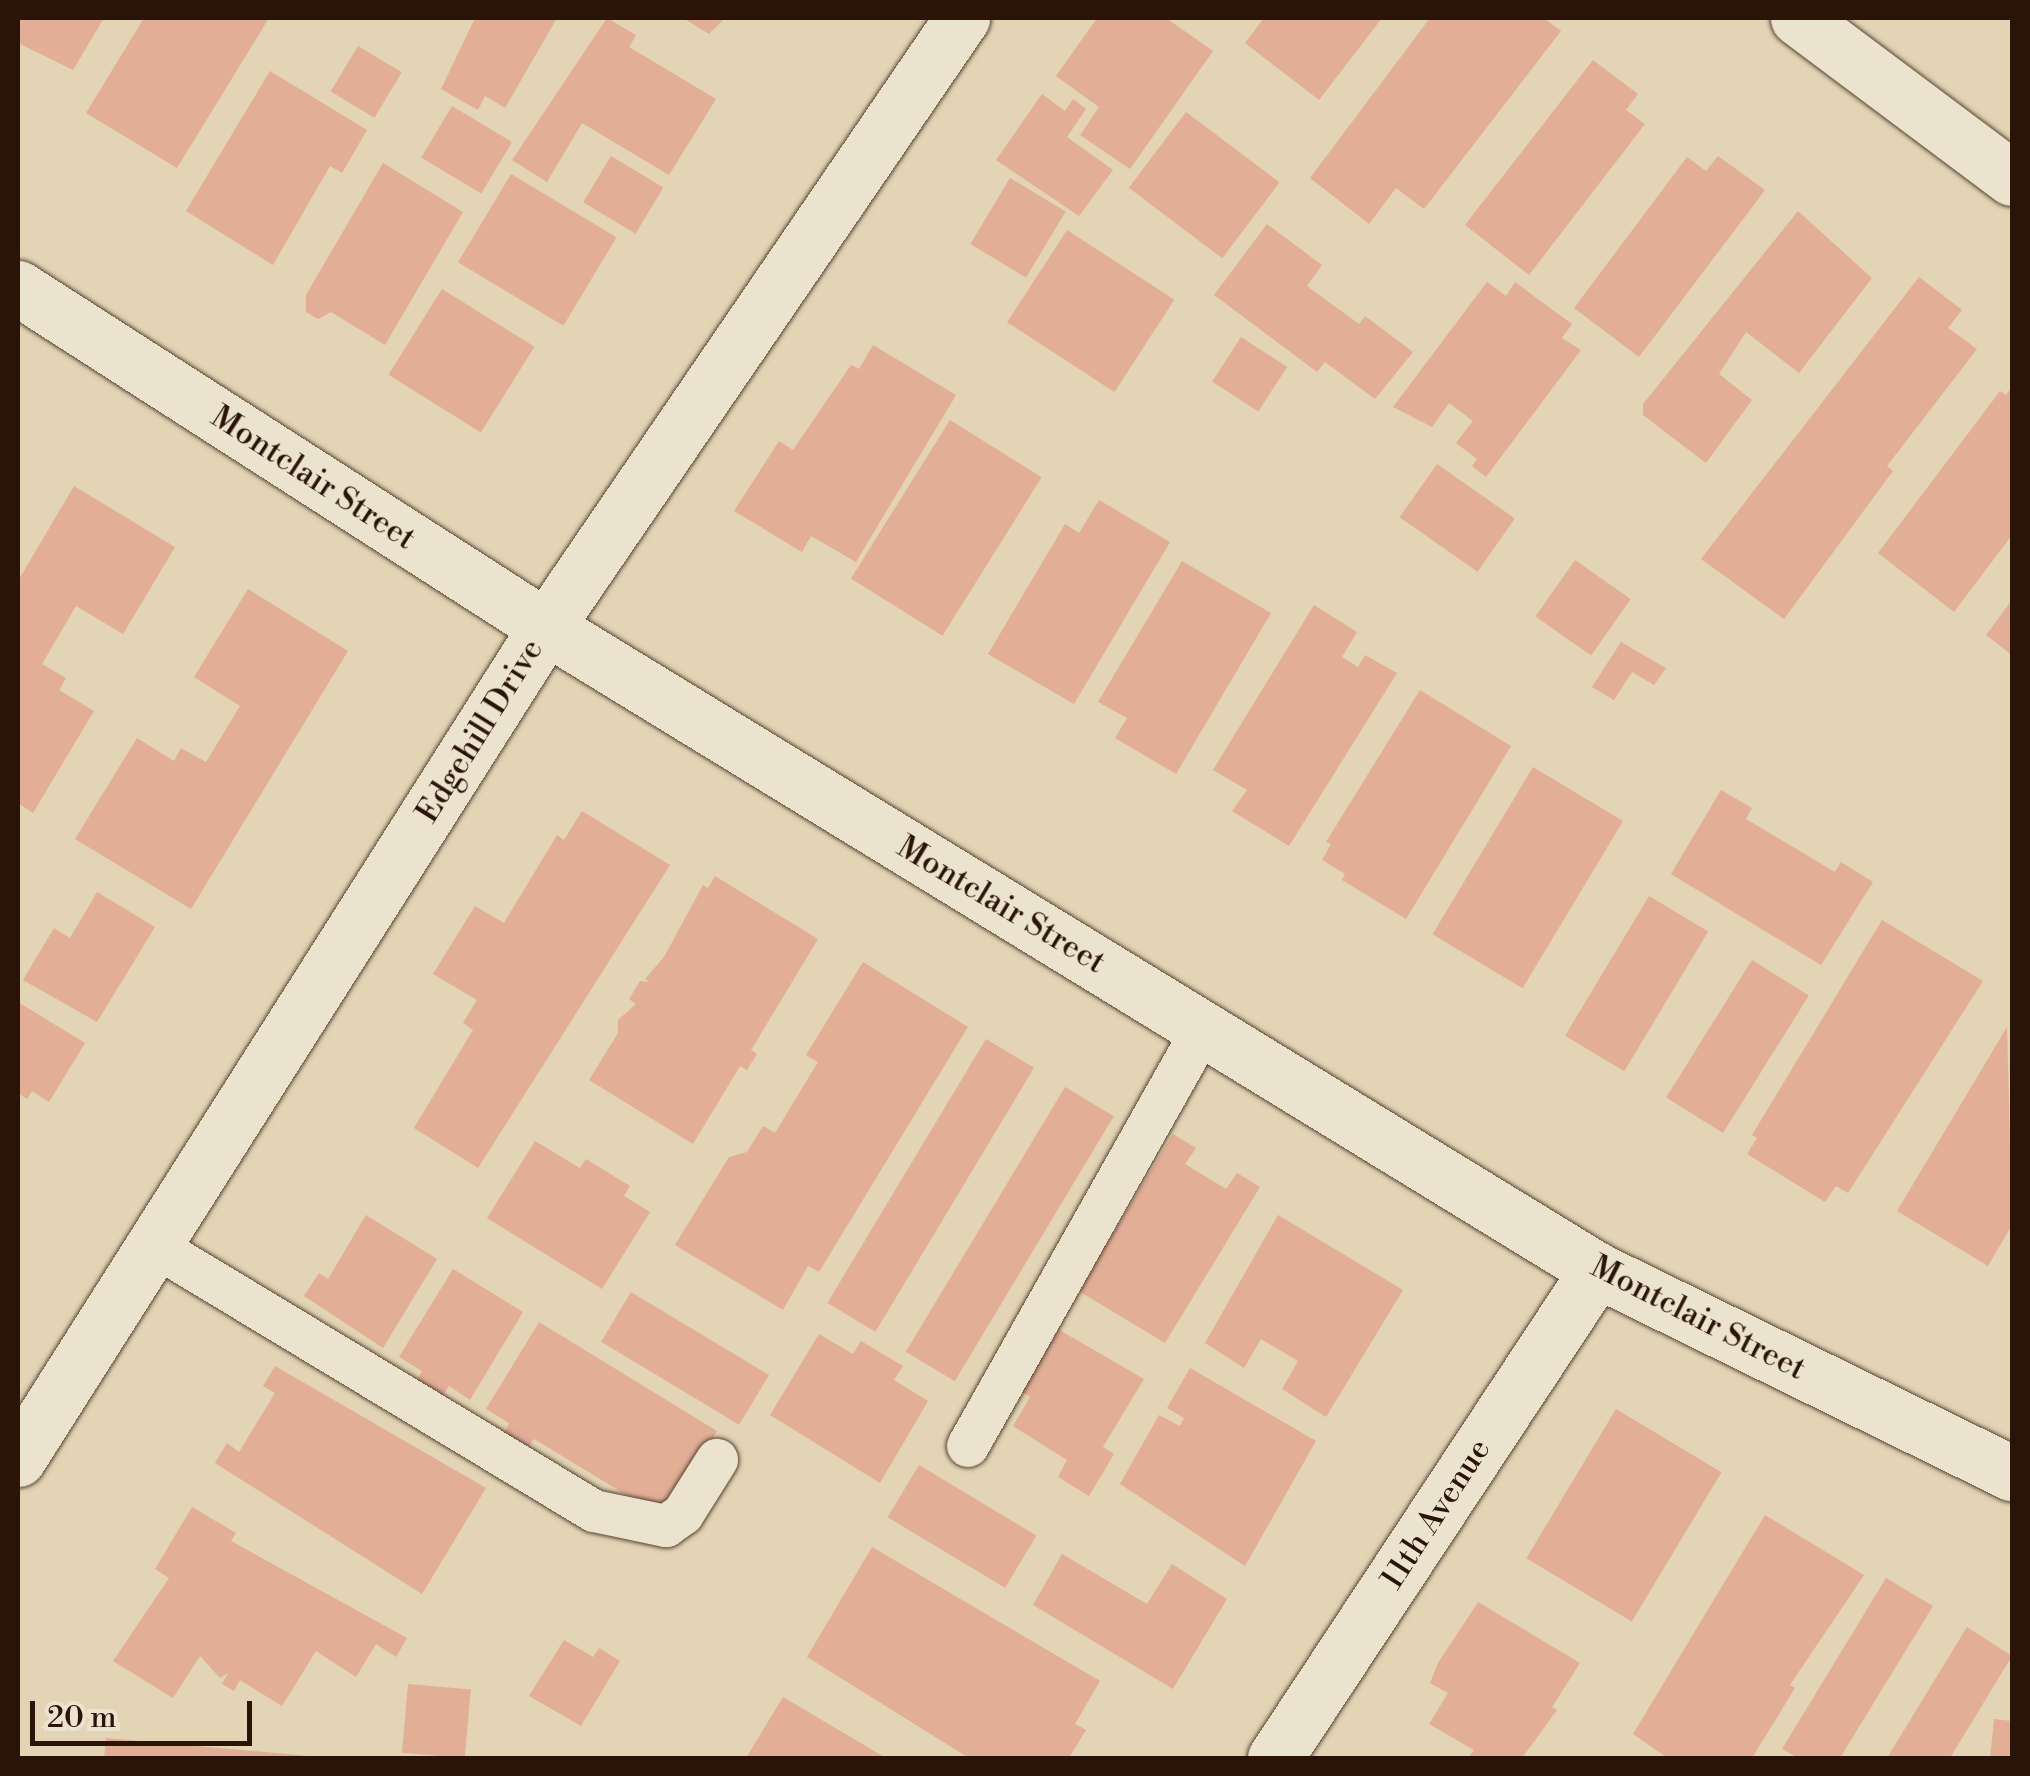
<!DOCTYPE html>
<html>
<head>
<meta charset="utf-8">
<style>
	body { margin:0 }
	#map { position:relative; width:2030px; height:1776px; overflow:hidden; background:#e2d4b4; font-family:"Libre Bodoni",serif }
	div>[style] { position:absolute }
	.building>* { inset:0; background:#e2ae96; transform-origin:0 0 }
	.roads { filter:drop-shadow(0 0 2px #584433) drop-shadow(0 0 2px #584433) }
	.service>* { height:42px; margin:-21px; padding:0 21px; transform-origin:21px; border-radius:21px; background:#ece3ce }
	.minor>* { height:55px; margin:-27.5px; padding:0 27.5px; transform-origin:27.5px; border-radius:27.5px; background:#ece3ce }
	.tertiary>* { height:55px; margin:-27.5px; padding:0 27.5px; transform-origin:27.5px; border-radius:27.5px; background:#ece3ce }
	span { translate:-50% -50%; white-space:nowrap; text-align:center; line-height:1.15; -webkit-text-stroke:9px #ece3ce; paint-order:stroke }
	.street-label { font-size:32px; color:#2a1408 }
	.frame { position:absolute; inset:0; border:20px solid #2a1408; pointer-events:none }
	.scale { position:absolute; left:30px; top:1701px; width:222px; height:45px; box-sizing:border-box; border:5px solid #2a1408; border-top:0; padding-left:12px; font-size:30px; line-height:35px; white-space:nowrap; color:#2a1408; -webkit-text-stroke:8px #ece3ce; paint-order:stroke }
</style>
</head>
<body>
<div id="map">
	<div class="building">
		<i style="clip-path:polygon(18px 18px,104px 18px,73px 70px,18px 43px)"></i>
		<i style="clip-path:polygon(144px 18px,269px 18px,177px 168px,86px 113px)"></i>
		<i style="clip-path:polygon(475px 18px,557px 18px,505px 108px,485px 96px,478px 110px,441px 89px)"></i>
		<i style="clip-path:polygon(607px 18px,636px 35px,629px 47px,716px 99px,669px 175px,582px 123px,547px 182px,512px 160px)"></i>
		<i style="clip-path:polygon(683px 18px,725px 18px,709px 34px)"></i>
		<i style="clip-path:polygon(1097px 18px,1166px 18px,1213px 51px,1130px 169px,1080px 135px,1099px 107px,1056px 76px)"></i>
		<i style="clip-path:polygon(1264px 18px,1382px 18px,1319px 100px,1245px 43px)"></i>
		<i style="clip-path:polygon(1430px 18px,1544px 18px,1561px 31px,1424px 209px,1396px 188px,1369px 224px,1310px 178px)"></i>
		<i style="left:358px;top:46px;width:51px;height:53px;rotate:31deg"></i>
		<i style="clip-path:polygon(1593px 60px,1638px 94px,1626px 110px,1645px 124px,1529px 275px,1465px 225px)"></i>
		<i style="clip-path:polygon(270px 71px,367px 130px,342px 173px,330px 166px,273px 265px,186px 211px)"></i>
		<i style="clip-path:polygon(1042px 94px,1065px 111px,1073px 99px,1086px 109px,1067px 137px,1113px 170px,1079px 216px,996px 160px)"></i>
		<i style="left:452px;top:106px;width:70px;height:60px;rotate:31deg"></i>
		<i style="left:1186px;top:112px;width:117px;height:95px;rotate:37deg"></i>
		<i style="left:611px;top:156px;width:61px;height:54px;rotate:31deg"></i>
		<i style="clip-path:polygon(1718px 156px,1765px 190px,1639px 357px,1574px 308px,1687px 157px,1706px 171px)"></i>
		<i style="clip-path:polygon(383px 163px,463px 212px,385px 345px,331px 312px,318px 319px,306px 312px,306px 295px)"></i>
		<i style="left:511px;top:174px;width:123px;height:103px;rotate:31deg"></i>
		<i style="left:1010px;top:178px;width:65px;height:77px;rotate:31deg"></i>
		<i style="clip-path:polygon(1798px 211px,1872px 278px,1799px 373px,1746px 332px,1719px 374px,1752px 400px,1706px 463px,1643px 415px,1643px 404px)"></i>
		<i style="clip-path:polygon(1267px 224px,1322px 265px,1307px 286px,1359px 324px,1365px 316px,1413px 352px,1375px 399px,1325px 362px,1317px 372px,1214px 295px)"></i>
		<i style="left:1067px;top:230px;width:128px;height:110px;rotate:33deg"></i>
		<i style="clip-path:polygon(1919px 277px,1962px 310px,1948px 328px,1977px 349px,1887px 466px,1893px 471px,1784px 619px,1701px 559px)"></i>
		<i style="clip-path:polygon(1487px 282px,1506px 296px,1515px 282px,1572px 324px,1562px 338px,1581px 350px,1486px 477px,1472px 466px,1477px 459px,1456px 443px,1473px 421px,1449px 403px,1432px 427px,1393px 407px)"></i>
		<i style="left:442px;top:289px;width:109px;height:101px;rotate:32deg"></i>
		<i style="left:1241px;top:337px;width:55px;height:53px;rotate:33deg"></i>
		<i style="clip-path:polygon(873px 345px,956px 395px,856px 562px,811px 536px,802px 552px,734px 511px,779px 441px,793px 450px,851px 365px,859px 369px)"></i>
		<i style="clip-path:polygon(2012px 387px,2012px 535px,1954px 612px,1878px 553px,2000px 391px,2006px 395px)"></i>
		<i style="left:950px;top:420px;width:108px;height:187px;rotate:32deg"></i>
		<i style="left:1437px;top:464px;width:95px;height:65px;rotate:35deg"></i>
		<i style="clip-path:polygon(74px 486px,175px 547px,123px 634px,76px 606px,42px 664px,66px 678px,59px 690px,94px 711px,33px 813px,18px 803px,18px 581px)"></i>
		<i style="clip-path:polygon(1099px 500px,1170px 542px,1074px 704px,988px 654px,1065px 524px,1079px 533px)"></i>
		<i style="left:1575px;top:560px;width:68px;height:69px;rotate:35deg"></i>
		<i style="clip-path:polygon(1182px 561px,1271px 613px,1176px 774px,1115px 738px,1127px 718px,1098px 702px)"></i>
		<i style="clip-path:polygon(248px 589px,348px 651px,191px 909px,75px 839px,137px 738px,174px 761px,181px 748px,206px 762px,240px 706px,194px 677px)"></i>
		<i style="clip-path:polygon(2012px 600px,2012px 655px,1986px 635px)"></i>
		<i style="clip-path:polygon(1314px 605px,1357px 632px,1342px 657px,1358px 667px,1365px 655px,1397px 673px,1289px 846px,1232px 811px,1247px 790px,1213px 770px)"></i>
		<i style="clip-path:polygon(1621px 642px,1666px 668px,1654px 685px,1632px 672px,1614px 700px,1592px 687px)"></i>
		<i style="clip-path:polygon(1420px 690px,1511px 746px,1406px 919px,1342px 880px,1345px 874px,1322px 860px,1331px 844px,1326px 842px)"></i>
		<i style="left:1533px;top:767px;width:105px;height:195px;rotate:31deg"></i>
		<i style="clip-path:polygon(1721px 790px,1752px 808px,1746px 819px,1835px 872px,1841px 862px,1873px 882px,1821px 965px,1671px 874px)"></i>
		<i style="clip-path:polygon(582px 811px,670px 865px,478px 1168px,414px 1128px,473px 1030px,463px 1023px,477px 1000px,433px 974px,475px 906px,504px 923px,557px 835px,564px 840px)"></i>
		<i style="clip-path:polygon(715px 876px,818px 939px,751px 1050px,757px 1054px,747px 1070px,740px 1066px,693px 1144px,589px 1080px,618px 1033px,618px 1020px,636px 1004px,629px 999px,640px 981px,650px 982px,645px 979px,664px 957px,703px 885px,708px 888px)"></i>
		<i style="clip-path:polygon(97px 892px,155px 927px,97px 1022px,23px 980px,54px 928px,70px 938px)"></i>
		<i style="left:1649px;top:896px;width:69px;height:163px;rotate:31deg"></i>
		<i style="clip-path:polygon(1882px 920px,1983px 981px,1848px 1193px,1836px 1186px,1825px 1202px,1747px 1154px,1757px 1138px,1752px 1135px)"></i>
		<i style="left:1752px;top:960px;width:67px;height:162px;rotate:32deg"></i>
		<i style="clip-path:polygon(863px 962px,968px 1027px,819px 1272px,808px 1266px,783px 1310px,675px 1245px,729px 1157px,747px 1152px,763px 1126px,775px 1133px,818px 1062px,806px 1055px)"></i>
		<i style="clip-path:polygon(18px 1002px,85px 1043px,49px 1102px,32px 1091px,27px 1099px,18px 1093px)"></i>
		<i style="clip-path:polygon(2007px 1027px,2012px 1225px,1988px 1266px,1897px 1211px)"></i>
		<i style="left:986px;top:1039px;width:56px;height:308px;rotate:31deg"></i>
		<i style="left:1065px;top:1087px;width:57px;height:309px;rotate:31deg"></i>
		<i style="clip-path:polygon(1173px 1134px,1196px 1148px,1185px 1164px,1226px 1189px,1237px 1173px,1260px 1187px,1165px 1343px,1077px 1290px,1099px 1236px,1108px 1242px)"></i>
		<i style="clip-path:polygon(535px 1141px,580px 1168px,586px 1159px,630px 1186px,624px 1196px,650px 1212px,602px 1289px,487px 1218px)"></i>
		<i style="clip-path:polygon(366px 1215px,437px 1259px,383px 1348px,304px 1296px,319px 1273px,328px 1279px)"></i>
		<i style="clip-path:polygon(1278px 1215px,1403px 1290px,1326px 1417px,1282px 1389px,1298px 1361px,1261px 1339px,1244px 1368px,1205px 1343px)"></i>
		<i style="clip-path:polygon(453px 1269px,523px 1312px,470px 1400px,449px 1386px,443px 1395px,417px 1381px,422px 1371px,399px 1357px)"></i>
		<i style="left:631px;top:1292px;width:161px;height:58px;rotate:31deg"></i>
		<i style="clip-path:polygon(539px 1322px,717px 1431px,664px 1518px,534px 1439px,528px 1447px,504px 1433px,509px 1423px,486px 1409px)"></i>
		<i style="clip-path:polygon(1056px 1328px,1144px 1379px,1103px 1447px,1114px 1454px,1089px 1496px,1058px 1477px,1067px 1460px,1013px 1426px,1030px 1397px,1019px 1390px)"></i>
		<i style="clip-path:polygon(819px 1334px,853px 1354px,861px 1341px,903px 1366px,894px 1380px,928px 1401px,880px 1483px,770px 1415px)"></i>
		<i style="clip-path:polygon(275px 1366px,486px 1488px,422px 1594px,215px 1463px,227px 1443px,239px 1452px,275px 1393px,263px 1386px)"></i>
		<i style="clip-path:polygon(1190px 1368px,1316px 1441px,1245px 1566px,1120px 1484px,1159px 1415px,1180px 1426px,1184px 1418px,1167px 1408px)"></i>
		<i style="left:1616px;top:1409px;width:123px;height:174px;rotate:31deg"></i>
		<i style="left:919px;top:1465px;width:137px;height:61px;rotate:31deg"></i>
		<i style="clip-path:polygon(192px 1507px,236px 1533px,231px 1541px,407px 1638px,396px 1657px,376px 1644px,356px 1677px,316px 1651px,282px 1706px,240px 1680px,234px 1691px,222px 1684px,228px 1673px,220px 1678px,200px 1656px,173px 1698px,113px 1661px,169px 1578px,155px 1569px)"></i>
		<i style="clip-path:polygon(1765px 1515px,1864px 1575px,1790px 1685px,1795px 1688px,1752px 1758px,1666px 1757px,1633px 1734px)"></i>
		<i style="clip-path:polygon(872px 1547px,1100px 1681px,1075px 1724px,1086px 1730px,1069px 1758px,969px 1758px,807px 1657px)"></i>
		<i style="clip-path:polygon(1062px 1554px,1147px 1604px,1172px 1564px,1227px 1599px,1173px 1689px,1033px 1605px)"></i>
		<i style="clip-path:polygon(1886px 1578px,1933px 1606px,1840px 1758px,1798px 1758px,1782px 1749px)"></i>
		<i style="clip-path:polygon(1478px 1602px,1580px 1663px,1552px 1707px,1557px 1710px,1522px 1758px,1468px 1758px,1474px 1750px,1429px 1724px,1448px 1693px,1430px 1683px,1438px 1663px)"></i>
		<i style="clip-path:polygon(1967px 1627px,2012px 1656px,1950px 1758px,1887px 1758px)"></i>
		<i style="clip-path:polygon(564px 1640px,593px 1657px,599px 1648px,620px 1661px,581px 1726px,529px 1696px)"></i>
		<i style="left:408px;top:1684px;width:63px;height:69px;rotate:5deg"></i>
		<i style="clip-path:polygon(783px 1697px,886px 1758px,746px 1758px)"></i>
		<i style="clip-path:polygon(1994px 1719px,2012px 1721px,2012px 1758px,1990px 1758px)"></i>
		<i style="clip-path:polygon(106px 1738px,309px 1756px,309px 1758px,104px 1758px)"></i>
	</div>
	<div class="roads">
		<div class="service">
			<i style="left:153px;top:1245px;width:515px;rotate:31.1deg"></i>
			<i style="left:594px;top:1511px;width:74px;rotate:11.8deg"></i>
			<i style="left:666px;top:1526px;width:21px;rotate:-35deg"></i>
			<i style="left:683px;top:1514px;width:64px;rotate:-57.8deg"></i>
			<i style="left:968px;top:1446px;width:479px;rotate:-60.6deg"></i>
		</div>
		<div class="minor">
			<i style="left:1798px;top:18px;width:267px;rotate:36.8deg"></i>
			<i style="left:18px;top:1459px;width:985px;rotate:-57.6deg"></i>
			<i style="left:546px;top:627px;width:738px;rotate:-55.66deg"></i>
			<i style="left:1275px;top:1758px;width:585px;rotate:-56.58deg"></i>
		</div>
		<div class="tertiary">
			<i style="left:18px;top:288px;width:627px;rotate:32.7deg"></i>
			<i style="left:546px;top:627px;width:1232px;rotate:31.46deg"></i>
			<i style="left:1597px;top:1270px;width:462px;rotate:26.1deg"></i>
		</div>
	</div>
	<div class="street-label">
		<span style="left:313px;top:478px;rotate:33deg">Montclair Street</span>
		<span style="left:480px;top:731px;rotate:-58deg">Edgehill Drive</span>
		<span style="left:1001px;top:905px;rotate:31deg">Montclair Street</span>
		<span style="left:1698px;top:1318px;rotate:27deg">Montclair Street</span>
		<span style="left:1436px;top:1514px;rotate:-57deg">11th Avenue</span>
	</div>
	<div class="frame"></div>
	<div class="scale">20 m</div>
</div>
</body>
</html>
